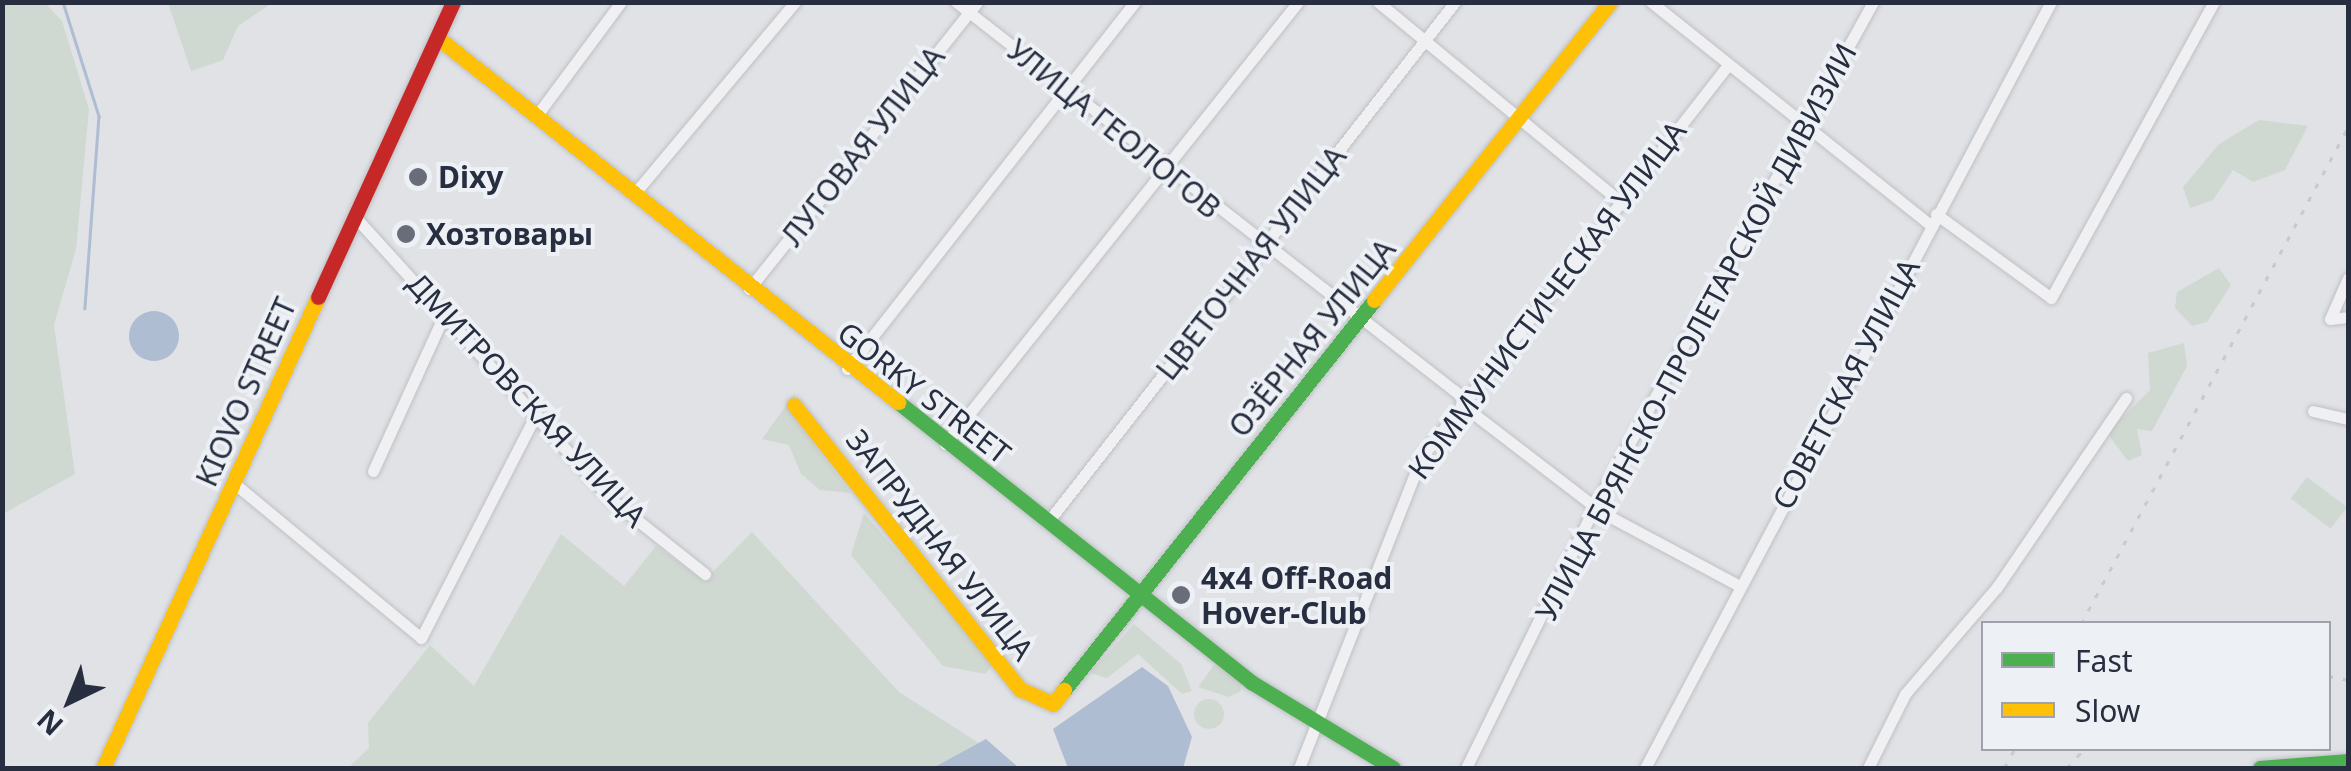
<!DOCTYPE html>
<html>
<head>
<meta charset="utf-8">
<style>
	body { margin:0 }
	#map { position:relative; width:2351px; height:771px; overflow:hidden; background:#e0e2e6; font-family:"Noto Sans",sans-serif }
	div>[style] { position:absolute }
	.green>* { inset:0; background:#d0d9d1; transform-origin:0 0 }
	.round { border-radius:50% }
	.water>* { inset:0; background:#aebdd2 }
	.stream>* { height:2.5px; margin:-1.25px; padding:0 1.25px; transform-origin:1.25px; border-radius:1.25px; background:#aebdd2 }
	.roads { filter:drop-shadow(0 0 2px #bec0c4) drop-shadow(0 0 2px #bec0c4) }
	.street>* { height:11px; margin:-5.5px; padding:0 5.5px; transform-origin:5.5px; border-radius:5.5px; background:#f0f0f2 }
	.fast>* { height:15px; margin:-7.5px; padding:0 7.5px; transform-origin:7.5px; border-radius:7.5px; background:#4caf50 }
	.slow>* { height:15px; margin:-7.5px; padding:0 7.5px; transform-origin:7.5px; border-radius:7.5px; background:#ffc107 }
	.jam>* { height:15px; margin:-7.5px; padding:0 7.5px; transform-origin:7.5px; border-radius:7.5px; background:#c62828 }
	.rail>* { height:2.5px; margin-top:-1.25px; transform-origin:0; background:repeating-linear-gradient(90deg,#c9cacd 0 5px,transparent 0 15px) }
	.dots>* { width:28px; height:28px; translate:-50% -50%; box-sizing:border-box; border:5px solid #edf0f5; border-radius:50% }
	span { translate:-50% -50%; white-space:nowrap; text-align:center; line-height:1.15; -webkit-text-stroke:8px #edf0f5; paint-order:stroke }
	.street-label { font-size:30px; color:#272e3f }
	.poi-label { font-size:30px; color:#272e3f; font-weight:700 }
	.left { translate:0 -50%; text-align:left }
	.frame { position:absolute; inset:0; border:5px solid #272e3f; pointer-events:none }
	.legend { position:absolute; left:1981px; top:621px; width:350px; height:130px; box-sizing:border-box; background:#edf0f5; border:2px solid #9ea2ac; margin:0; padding:12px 18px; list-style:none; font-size:30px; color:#272e3f }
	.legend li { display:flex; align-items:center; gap:20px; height:50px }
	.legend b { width:50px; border:2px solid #9ea2ac }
	.north { position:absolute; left:20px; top:651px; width:100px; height:100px; -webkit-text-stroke:8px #edf0f5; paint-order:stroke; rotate:223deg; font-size:28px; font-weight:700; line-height:40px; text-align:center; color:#272e3f }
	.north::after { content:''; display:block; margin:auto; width:35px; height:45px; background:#272e3f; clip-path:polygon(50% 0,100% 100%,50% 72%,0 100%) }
</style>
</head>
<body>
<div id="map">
	<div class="green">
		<i style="clip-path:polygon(3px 2px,45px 3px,62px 21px,89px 109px,76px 249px,54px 325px,75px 474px,3px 514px)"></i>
		<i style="clip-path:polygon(168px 3px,168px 2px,272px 3px,238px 26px,223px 60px,191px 71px)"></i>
		<i style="clip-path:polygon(2259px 120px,2308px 126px,2285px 170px,2253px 182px,2233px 170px,2213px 200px,2190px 208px,2183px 187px,2219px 144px)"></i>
		<i style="clip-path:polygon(2219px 268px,2231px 285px,2207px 322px,2192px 326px,2175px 308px,2177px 292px)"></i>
		<i style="clip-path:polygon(2184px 343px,2187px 366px,2152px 431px,2137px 429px,2142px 455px,2128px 461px,2107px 433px,2150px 390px,2148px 353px)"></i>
		<i style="clip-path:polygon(795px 393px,792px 416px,851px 493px,820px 490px,801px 474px,789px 445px,762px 439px)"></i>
		<i style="left:2307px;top:477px;width:50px;height:27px;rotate:37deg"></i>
		<i style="clip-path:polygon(864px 513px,993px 663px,986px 674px,943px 666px,851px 555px)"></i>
		<i style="clip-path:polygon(752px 532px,899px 692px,1018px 768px,348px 768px,369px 748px,368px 723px,430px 645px,474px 686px,561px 534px,624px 586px,656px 546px,704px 581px)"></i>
		<i style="clip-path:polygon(1134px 624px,1181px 664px,1192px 691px,1182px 694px,1138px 654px,1107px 678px,1090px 673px)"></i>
		<i style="clip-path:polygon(1214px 665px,1241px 681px,1241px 691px,1228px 697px,1198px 687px)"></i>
		<i class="round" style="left:1194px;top:699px;width:30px;height:30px"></i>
	</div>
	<div class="water">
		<i class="round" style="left:129px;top:311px;width:50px;height:50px"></i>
		<i style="clip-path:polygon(1142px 667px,1168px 686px,1192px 737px,1183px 768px,1068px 768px,1053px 729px)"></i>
		<i style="clip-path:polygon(986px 739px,1019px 768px,933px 768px)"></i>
	</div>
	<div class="stream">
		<i style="left:63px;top:2px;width:120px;rotate:72.5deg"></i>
		<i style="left:99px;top:116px;width:193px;rotate:94.2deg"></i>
	</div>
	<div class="roads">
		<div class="street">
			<i style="left:956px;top:2px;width:646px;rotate:37.95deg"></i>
			<i style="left:1378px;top:2px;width:311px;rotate:39.5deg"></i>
			<i style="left:1651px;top:2px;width:356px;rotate:38.6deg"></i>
			<i style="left:537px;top:115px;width:141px;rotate:-53.4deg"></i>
			<i style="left:634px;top:194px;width:251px;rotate:-50deg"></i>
			<i style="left:1936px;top:214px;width:142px;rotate:36.1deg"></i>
			<i style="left:2051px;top:298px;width:338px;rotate:-61.2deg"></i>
			<i style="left:356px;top:218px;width:381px;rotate:47.8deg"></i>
			<i style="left:612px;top:500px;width:119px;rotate:38.5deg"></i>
			<i style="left:749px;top:289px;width:367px;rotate:-51.5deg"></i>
			<i style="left:2330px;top:319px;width:45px;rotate:-66.3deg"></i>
			<i style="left:2330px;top:319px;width:18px;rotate:-6deg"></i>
			<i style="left:847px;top:369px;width:467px;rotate:-51.9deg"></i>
			<i style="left:1461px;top:404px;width:179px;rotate:37.5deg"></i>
			<i style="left:1603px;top:513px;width:155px;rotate:28.1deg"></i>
			<i style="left:2313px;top:411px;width:36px;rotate:13deg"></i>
			<i style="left:945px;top:444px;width:566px;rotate:-51.39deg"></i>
			<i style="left:373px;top:471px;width:176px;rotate:-65.5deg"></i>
			<i style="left:235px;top:484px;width:241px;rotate:39.6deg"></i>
			<i style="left:421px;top:638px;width:252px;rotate:-62.8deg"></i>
			<i style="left:1047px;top:523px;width:662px;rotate:-51.94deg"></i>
			<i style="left:1299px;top:768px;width:333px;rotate:-68.5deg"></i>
			<i style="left:1421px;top:458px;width:499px;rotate:-52deg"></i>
			<i style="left:1466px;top:768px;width:297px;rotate:-63.8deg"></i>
			<i style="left:1597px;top:502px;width:571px;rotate:-61.1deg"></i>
			<i style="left:1645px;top:768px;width:867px;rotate:-62.08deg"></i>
			<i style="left:1868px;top:768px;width:83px;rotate:-63.4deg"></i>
			<i style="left:1905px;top:694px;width:141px;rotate:-49.3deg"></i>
			<i style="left:1997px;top:587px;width:229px;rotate:-55.7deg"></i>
		</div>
		<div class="fast">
			<i style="left:898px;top:402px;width:451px;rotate:38.4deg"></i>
			<i style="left:1251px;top:682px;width:166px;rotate:31.2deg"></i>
			<i style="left:1064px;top:690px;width:498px;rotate:-51.5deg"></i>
			<i style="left:2260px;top:768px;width:88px;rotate:-4.5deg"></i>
		</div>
		<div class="slow">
			<i style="left:438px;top:38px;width:587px;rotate:38.35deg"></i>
			<i style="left:1374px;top:300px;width:380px;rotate:-51.6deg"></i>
			<i style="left:794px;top:405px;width:363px;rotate:51.5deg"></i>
			<i style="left:1020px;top:689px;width:36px;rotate:24deg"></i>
			<i style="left:1053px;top:704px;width:18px;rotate:-52deg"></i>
			<i style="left:103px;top:768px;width:518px;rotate:-65.46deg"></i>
		</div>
		<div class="jam">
			<i style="left:318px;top:297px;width:324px;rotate:-65.4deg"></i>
		</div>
	</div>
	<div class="rail">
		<i style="left:2081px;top:624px;width:564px;rotate:-61.75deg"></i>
		<i style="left:2328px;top:676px;width:20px;rotate:11deg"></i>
		<i style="left:2004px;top:768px;width:23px;rotate:-61deg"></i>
		<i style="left:2067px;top:768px;width:27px;rotate:-48deg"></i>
	</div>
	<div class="dots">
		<i style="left:418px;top:177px;background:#686d79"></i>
		<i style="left:406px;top:234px;background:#686d79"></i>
		<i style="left:1181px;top:595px;background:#686d79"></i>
	</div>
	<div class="street-label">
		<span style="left:1114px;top:129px;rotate:39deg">УЛИЦА ГЕОЛОГОВ</span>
		<span style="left:863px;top:146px;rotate:-52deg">ЛУГОВАЯ УЛИЦА</span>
		<span style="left:1251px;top:263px;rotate:-52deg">ЦВЕТОЧНАЯ УЛИЦА</span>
		<span style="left:1547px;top:300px;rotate:-53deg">КОММУНИСТИЧЕСКАЯ УЛИЦА</span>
		<span style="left:1696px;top:332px;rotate:-62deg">УЛИЦА БРЯНСКО-ПРОЛЕТАРСКОЙ ДИВИЗИИ</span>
		<span style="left:1312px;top:338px;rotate:-51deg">ОЗЁРНАЯ УЛИЦА</span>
		<span style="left:1846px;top:384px;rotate:-62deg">СОВЕТСКАЯ УЛИЦА</span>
		<span style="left:246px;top:392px;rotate:-66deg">KIOVO STREET</span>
		<span style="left:924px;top:393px;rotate:38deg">GORKY STREET</span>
		<span style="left:527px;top:400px;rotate:47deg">ДМИТРОВСКАЯ УЛИЦА</span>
		<span style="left:940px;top:545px;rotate:52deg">ЗАПРУДНАЯ УЛИЦА</span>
	</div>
	<div class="poi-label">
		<span class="left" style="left:438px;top:177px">Dixy</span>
		<span class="left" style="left:426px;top:234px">Хозтовары</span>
		<span class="left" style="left:1201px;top:595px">4x4 Off-Road<br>Hover-Club</span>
	</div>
	<div class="frame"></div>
	<ul class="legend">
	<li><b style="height:12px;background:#4caf50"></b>Fast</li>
	<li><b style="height:12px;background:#ffc107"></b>Slow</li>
	</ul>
	<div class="north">N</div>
</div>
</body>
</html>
